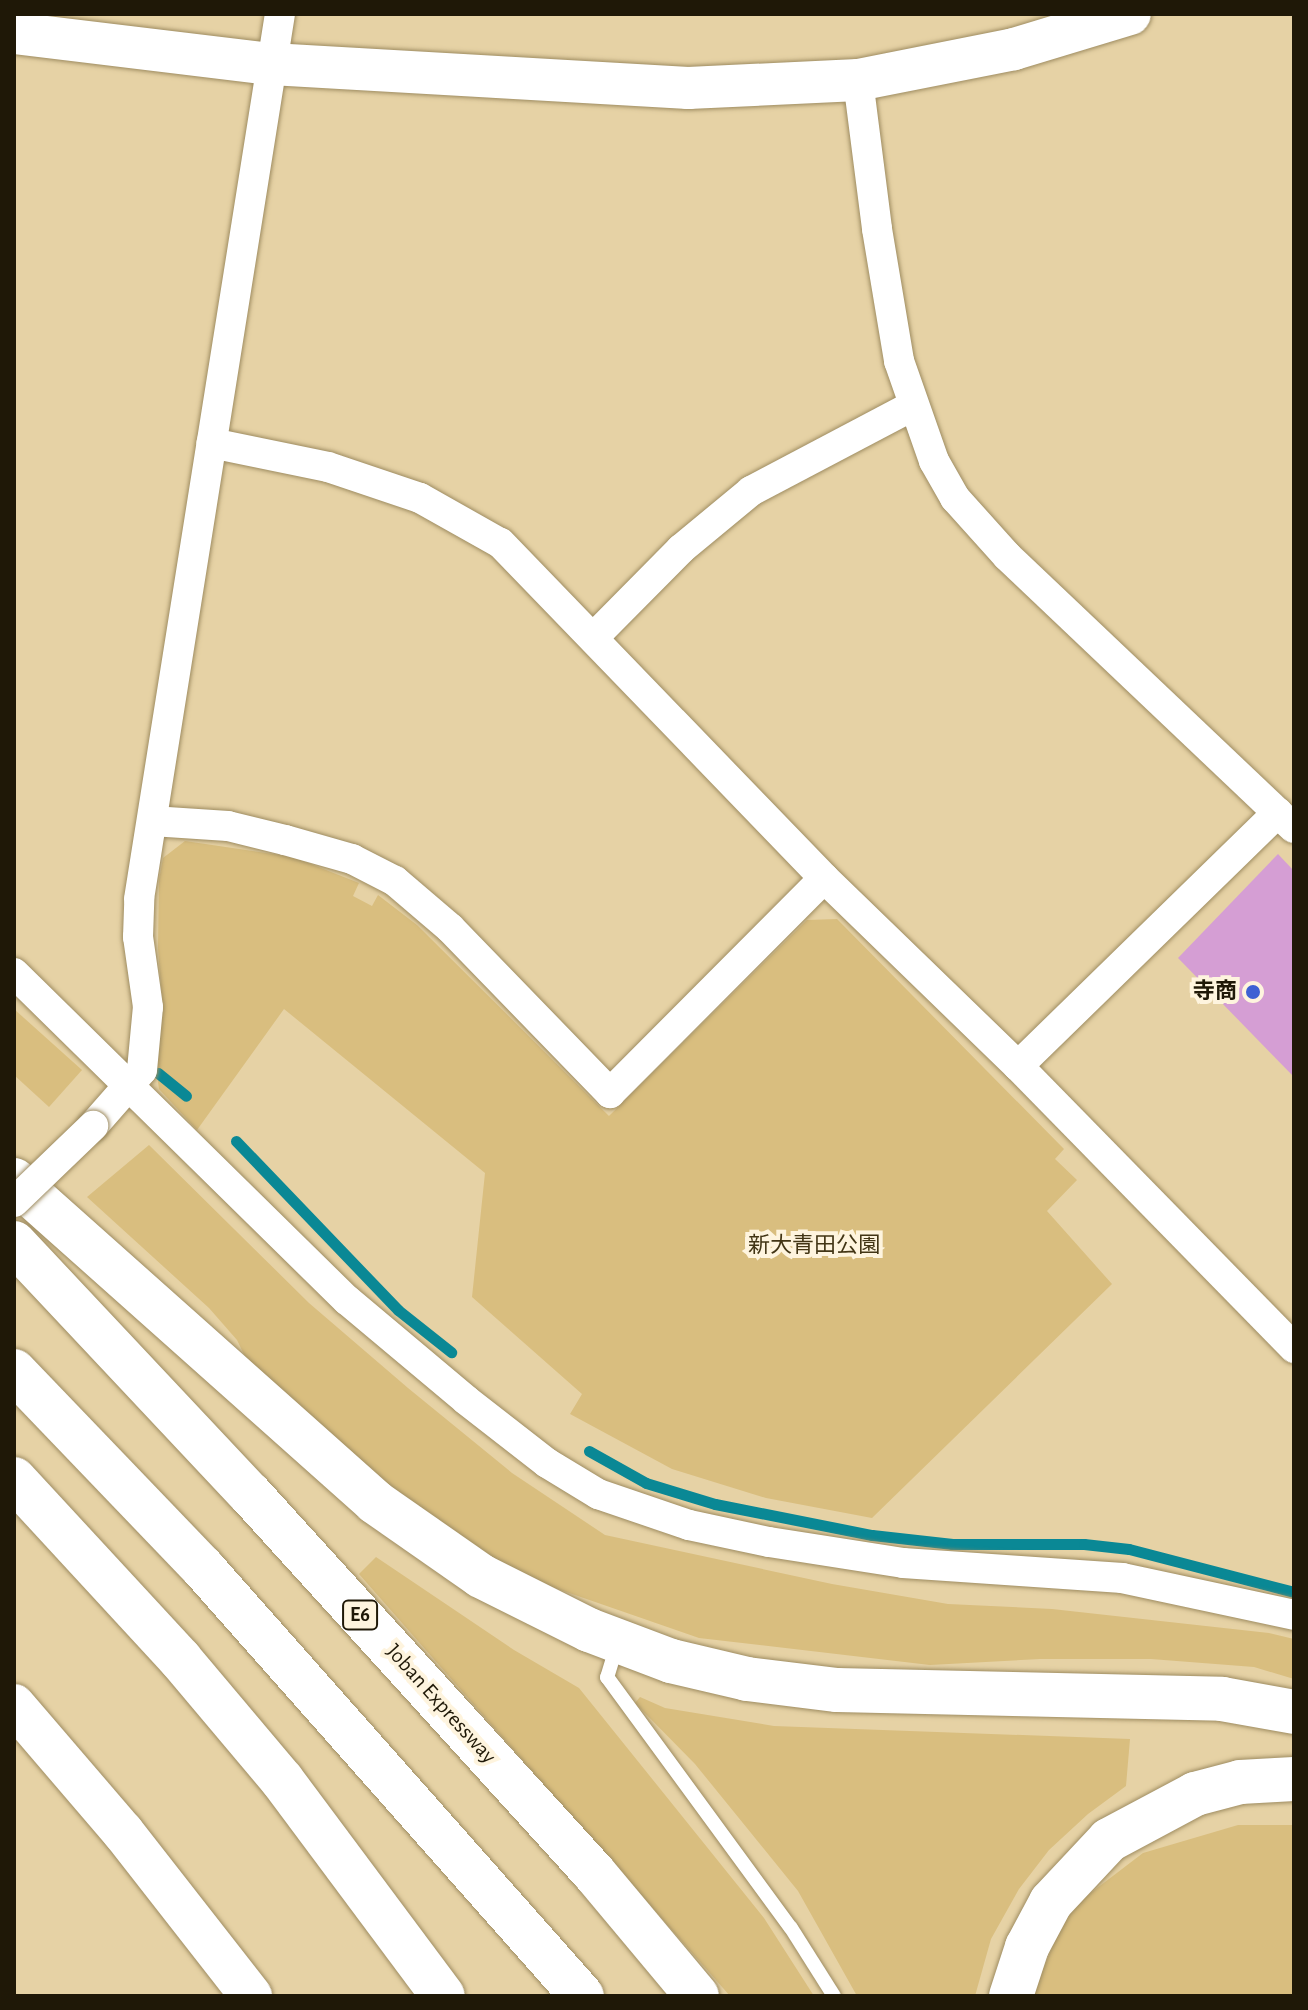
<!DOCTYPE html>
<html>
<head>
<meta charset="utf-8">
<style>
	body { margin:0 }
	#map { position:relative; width:1308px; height:2010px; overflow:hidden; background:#e6d2a5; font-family:"Alegreya Sans","Noto Sans JP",sans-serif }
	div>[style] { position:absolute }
	.green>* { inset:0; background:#d9be7f }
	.stream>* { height:11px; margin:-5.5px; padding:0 5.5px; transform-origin:5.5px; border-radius:5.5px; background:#0a8895 }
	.building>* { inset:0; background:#d59ed4 }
	.roads { filter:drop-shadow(0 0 2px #9e8c61) drop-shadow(0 0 2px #9e8c61) }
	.lane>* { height:14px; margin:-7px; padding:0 7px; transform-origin:7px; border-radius:7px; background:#fff }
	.street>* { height:30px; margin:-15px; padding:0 15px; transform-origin:15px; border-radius:15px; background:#fff }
	.secondary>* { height:42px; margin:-21px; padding:0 21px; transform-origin:21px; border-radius:21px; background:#fff }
	.highway>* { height:44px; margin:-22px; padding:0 22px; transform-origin:22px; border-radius:22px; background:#fff }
	.bridges { filter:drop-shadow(0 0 2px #9e8c61) drop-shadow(0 0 2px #9e8c61) }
	.street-bridge>* { height:30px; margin:-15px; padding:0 15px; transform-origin:15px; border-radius:15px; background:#fff }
	.dots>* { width:22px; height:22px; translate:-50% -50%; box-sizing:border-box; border:4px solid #fef4de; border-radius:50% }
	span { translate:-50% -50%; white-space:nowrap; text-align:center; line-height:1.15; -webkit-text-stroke:8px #fef4de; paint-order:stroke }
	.shield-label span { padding:2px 6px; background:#fef4de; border:2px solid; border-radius:6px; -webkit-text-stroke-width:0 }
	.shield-label { font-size:20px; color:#1f1807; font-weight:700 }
	.poi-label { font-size:22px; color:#1f1807; font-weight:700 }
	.right { translate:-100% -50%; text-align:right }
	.park-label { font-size:22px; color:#423515 }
	.street-label { font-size:22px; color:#1f1807 }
	.frame { position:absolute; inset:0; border:16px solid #1f1807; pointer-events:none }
</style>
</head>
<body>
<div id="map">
	<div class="green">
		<i style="clip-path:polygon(185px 841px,293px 857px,359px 883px,353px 896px,372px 906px,378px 895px,417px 925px,609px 1116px,807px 920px,837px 919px,1064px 1149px,1055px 1159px,1077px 1180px,1047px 1211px,1112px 1284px,872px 1518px,766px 1498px,672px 1469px,570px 1414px,582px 1394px,472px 1297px,485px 1173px,284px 1009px,197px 1130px,159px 1089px,155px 1061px,163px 1013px,158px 948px,159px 880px,163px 858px)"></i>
		<i style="clip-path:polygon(14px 1009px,82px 1070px,49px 1107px,14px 1075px)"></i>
		<i style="clip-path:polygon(149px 1145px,309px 1303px,408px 1388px,512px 1473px,605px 1535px,832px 1584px,948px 1604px,1052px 1609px,1269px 1633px,1294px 1639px,1294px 1679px,1254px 1667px,1151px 1659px,1040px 1659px,930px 1665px,699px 1638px,500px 1569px,414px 1518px,256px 1379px,237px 1340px,209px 1308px,87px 1197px)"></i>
		<i style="clip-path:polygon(376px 1557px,514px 1650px,579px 1688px,764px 1918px,814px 1996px,730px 1996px,359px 1574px)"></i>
		<i style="clip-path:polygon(640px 1697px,665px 1708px,774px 1726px,1130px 1739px,1126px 1786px,1088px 1814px,1049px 1850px,1019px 1889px,991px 1939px,975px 1996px,857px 1996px,798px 1891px,695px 1764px,635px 1703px)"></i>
		<i style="clip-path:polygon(1238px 1825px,1294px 1825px,1294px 1996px,1032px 1996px,1067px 1911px,1143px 1853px)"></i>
	</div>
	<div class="stream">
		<i style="left:158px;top:1073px;width:36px;rotate:39deg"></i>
		<i style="left:236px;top:1141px;width:234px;rotate:46.2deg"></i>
		<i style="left:398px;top:1310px;width:68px;rotate:38.4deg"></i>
		<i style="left:589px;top:1451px;width:65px;rotate:29.3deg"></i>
		<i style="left:646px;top:1483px;width:72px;rotate:16.9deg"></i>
		<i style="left:715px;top:1504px;width:160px;rotate:11.2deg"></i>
		<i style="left:872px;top:1535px;width:81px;rotate:6.4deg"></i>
		<i style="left:952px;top:1544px;width:132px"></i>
		<i style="left:1084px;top:1544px;width:45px;rotate:6.3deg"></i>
		<i style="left:1129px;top:1549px;width:171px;rotate:14.6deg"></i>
	</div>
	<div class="building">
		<i style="clip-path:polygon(1278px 854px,1294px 871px,1294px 1077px,1178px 958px)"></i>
	</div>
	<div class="roads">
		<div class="lane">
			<i style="left:617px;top:1645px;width:34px;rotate:107deg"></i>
			<i style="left:607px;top:1677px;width:311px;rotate:53.8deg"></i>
			<i style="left:791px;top:1928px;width:80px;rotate:57.7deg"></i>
		</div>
		<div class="street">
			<i style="left:858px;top:80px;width:150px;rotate:82.7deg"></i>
			<i style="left:877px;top:229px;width:134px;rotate:80.5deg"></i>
			<i style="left:899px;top:361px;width:106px;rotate:70.7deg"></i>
			<i style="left:934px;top:461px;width:43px;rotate:60.4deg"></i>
			<i style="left:955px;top:498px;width:78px;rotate:48.1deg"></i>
			<i style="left:1007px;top:556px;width:395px;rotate:43.5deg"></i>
			<i style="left:594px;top:637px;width:124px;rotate:-45.3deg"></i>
			<i style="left:681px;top:549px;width:91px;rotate:-39.6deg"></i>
			<i style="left:751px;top:491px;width:182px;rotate:-27.8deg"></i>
			<i style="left:152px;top:821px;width:76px;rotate:3.8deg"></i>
			<i style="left:228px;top:826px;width:59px;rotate:13.8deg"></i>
			<i style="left:285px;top:840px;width:70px;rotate:15.8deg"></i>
			<i style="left:352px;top:859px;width:48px;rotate:27.1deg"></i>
			<i style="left:395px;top:881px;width:72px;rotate:40.5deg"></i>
			<i style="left:450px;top:928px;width:230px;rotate:45.9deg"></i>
			<i style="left:610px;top:1093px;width:303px;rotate:-45.1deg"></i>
			<i style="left:824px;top:878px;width:466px;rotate:-134deg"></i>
			<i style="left:500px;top:543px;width:92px;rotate:-150.6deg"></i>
			<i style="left:420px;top:498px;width:97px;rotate:-161.4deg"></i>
			<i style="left:328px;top:467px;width:119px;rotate:-168.4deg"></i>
			<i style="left:824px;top:878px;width:270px;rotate:44.1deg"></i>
			<i style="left:1018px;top:1066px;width:363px;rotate:-44.3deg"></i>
			<i style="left:14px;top:973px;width:467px;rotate:44.5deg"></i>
			<i style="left:347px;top:1300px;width:155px;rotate:40deg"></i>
			<i style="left:466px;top:1400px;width:103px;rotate:37.9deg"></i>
			<i style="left:547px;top:1463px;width:60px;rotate:31.3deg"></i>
			<i style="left:598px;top:1494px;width:96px;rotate:18.8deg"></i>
			<i style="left:689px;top:1525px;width:82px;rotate:12deg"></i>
			<i style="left:769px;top:1542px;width:136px;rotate:8.9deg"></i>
			<i style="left:903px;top:1563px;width:220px;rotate:3.9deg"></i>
			<i style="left:1122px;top:1578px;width:176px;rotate:12.1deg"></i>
			<i style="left:1018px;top:1066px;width:395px;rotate:45.6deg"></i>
			<i style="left:93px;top:1126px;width:74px;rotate:-48.8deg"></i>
			<i style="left:142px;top:1070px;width:63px;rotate:-84.6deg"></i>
			<i style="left:148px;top:1007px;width:71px;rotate:-98.1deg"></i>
			<i style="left:138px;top:937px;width:38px;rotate:-88deg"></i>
			<i style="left:139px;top:899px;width:896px;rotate:-80.95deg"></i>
		</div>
		<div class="secondary">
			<i style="left:14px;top:33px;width:259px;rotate:6.9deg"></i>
			<i style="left:271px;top:64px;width:418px;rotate:3.3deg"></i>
			<i style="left:688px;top:88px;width:170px;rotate:-2.7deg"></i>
			<i style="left:858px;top:80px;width:159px;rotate:-11.2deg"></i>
			<i style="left:1014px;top:49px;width:121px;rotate:-16.8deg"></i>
			<i style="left:14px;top:1705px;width:167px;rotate:49.4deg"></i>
			<i style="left:123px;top:1832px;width:208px;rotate:52deg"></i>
		</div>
		<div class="highway">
			<i style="left:14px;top:1180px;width:484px;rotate:41.7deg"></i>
			<i style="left:375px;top:1502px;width:129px;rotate:34.9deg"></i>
			<i style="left:481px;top:1576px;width:121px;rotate:26.6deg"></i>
			<i style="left:589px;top:1630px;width:88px;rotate:20.7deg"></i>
			<i style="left:671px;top:1661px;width:78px;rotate:13.3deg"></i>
			<i style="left:747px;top:1679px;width:91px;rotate:7deg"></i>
			<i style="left:837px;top:1690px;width:385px;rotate:1.3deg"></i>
			<i style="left:1222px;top:1699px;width:73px;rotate:10.2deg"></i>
			<i style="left:14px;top:1243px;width:345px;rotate:46.8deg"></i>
			<i style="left:250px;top:1494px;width:513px;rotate:47.76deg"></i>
			<i style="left:595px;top:1874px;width:159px;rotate:50.1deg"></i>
			<i style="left:14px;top:1371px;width:272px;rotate:46.2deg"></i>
			<i style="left:202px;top:1567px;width:573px;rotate:48.47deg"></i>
			<i style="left:14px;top:1479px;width:245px;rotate:47.3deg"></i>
			<i style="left:180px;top:1659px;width:158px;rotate:49.9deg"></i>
			<i style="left:282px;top:1780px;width:269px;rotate:53.3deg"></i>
			<i style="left:1011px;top:1996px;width:52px;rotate:-71.9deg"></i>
			<i style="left:1027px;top:1947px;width:51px;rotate:-61.9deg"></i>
			<i style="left:1051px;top:1902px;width:85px;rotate:-46.9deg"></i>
			<i style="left:1109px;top:1840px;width:98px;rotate:-28.1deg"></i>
			<i style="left:1195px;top:1794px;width:47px;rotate:-14.9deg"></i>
			<i style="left:1240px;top:1782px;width:54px;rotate:-3.2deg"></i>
		</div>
	</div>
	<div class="bridges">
		<div class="street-bridge">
			<i style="left:14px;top:1202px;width:110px;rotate:-43.9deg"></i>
		</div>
	</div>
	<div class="dots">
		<i style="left:1253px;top:992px;background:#3e61d3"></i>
	</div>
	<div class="shield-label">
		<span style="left:360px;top:1615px">E6</span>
	</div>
	<div class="poi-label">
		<span class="right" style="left:1237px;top:992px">寺商</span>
	</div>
	<div class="park-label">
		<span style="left:814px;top:1246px">新大青田公園</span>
	</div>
	<div class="street-label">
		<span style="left:441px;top:1704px;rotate:48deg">Joban Expressway</span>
	</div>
	<div class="frame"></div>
</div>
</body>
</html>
